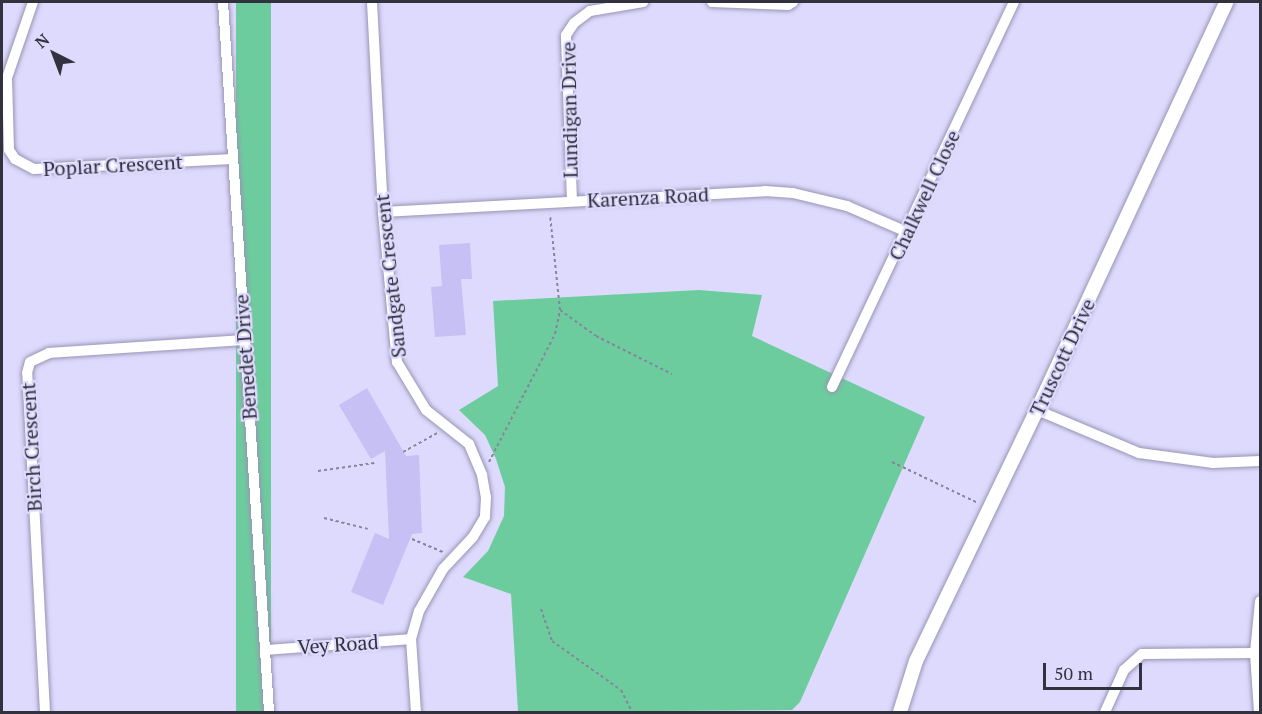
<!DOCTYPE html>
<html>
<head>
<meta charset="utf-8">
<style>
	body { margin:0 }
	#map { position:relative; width:1262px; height:714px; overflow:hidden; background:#dedafd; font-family:"PT Serif",serif }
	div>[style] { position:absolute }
	.green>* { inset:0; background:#6dcc9e; transform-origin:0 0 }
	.building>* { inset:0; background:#c6c0f4 }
	.path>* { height:2px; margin-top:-1px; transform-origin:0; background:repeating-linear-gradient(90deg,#87849c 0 3px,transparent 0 6px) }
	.roads { filter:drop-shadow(0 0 2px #9894b5) drop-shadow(0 0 2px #9894b5) }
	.minor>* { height:10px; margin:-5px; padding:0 5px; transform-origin:5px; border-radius:5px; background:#fff }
	.tertiary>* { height:14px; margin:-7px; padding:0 7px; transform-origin:7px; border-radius:7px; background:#fff }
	span { translate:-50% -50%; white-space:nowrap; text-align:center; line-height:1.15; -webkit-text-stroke:4.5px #dedafd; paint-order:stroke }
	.street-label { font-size:20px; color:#32313e }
	.frame { position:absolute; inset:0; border:3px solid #32313e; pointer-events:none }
	.north { position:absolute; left:24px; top:24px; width:60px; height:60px; -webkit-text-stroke:4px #dedafd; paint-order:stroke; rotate:318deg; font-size:16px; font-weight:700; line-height:24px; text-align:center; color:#32313e }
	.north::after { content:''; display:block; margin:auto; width:21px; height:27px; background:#32313e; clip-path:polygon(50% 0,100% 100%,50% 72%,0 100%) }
	.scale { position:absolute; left:1043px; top:663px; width:99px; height:27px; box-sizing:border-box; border:3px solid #32313e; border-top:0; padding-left:8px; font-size:18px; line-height:21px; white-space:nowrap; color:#32313e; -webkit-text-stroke:4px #dedafd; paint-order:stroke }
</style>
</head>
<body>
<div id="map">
	<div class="green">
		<i style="left:236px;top:2px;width:35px;height:711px"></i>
		<i style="clip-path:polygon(699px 290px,762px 295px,752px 336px,925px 417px,800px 702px,792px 710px,518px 712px,511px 594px,463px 577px,488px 551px,504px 516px,505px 487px,496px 459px,485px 435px,459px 410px,498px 386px,493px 301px)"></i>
	</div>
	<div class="building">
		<i style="clip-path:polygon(470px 243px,472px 279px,461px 279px,466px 335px,435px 337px,431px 287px,442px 286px,439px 245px)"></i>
		<i style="clip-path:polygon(367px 388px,406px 456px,419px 455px,422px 533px,412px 534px,383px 605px,351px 592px,375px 533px,389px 539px,385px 451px,371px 459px,339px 405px)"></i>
	</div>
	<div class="path">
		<i style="left:560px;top:310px;width:44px;rotate:35.8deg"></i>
		<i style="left:596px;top:336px;width:85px;rotate:26.6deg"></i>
		<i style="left:403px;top:452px;width:39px;rotate:-29deg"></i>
		<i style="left:489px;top:462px;width:144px;rotate:-62.7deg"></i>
		<i style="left:555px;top:334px;width:25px;rotate:-78deg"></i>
		<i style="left:560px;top:310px;width:96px;rotate:-96deg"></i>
		<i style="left:892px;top:462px;width:95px;rotate:25.5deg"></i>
		<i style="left:318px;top:471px;width:57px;rotate:-8.1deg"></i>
		<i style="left:324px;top:518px;width:45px;rotate:14deg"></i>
		<i style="left:412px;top:539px;width:34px;rotate:23deg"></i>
		<i style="left:541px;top:609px;width:34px;rotate:71deg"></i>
		<i style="left:552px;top:641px;width:85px;rotate:35.4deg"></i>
		<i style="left:621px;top:690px;width:25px;rotate:63deg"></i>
	</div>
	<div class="roads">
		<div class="minor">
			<i style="left:33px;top:2px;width:80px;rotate:108.9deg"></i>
			<i style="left:7px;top:78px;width:72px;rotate:88.4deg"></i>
			<i style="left:9px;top:150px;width:11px;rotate:56deg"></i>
			<i style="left:15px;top:159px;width:21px;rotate:28deg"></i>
			<i style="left:34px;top:169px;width:199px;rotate:-2.9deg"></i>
			<i style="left:223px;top:2px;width:711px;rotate:86.29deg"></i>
			<i style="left:372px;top:2px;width:210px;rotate:87deg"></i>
			<i style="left:383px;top:212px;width:151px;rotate:84.7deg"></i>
			<i style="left:397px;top:362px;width:56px;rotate:58.9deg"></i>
			<i style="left:426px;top:410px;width:55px;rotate:38.3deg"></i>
			<i style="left:469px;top:444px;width:34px;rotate:67deg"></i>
			<i style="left:482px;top:475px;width:22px;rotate:80deg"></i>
			<i style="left:486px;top:497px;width:20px;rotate:93deg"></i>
			<i style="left:485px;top:517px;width:23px;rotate:121deg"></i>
			<i style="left:473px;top:537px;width:44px;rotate:133.2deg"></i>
			<i style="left:443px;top:569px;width:48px;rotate:119.7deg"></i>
			<i style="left:419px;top:611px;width:29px;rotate:106deg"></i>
			<i style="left:411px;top:639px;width:73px;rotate:86.1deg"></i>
			<i style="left:712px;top:2px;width:76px;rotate:2.3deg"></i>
			<i style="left:788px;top:5px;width:6px;rotate:-31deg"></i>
			<i style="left:572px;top:201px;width:166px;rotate:-92.1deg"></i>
			<i style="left:566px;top:35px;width:14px;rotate:-56deg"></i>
			<i style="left:574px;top:23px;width:20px;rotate:-37deg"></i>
			<i style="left:590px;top:11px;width:54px;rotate:-9.6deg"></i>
			<i style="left:383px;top:212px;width:383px;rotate:-3.1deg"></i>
			<i style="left:765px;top:191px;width:28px;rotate:4deg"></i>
			<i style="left:793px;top:193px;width:56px;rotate:13.5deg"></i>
			<i style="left:847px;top:206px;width:65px;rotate:23.4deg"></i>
			<i style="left:832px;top:387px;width:426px;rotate:-64.7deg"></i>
			<i style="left:1037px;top:410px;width:111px;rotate:22.9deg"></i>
			<i style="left:1139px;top:453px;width:75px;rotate:7.7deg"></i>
			<i style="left:1213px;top:463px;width:47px;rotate:-2.4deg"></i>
			<i style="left:266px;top:650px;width:145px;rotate:-4.3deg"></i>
			<i style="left:45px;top:712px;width:339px;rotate:-93deg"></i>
			<i style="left:27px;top:373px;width:11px;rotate:-75deg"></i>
			<i style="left:30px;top:362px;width:21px;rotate:-25deg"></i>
			<i style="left:49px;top:353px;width:194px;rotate:-3.8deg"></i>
			<i style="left:1105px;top:712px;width:46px;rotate:-65.7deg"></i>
			<i style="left:1124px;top:670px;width:24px;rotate:-42deg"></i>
			<i style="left:1142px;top:654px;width:113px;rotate:-0.5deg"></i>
			<i style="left:1259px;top:712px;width:59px;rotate:-93.9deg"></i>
			<i style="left:1255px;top:653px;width:52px;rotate:-84.5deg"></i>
		</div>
		<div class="tertiary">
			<i style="left:900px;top:712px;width:53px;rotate:-72.6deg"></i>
			<i style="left:916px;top:661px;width:279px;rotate:-64.3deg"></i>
			<i style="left:1037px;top:410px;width:450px;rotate:-65.1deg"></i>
		</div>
	</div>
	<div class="street-label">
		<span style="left:569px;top:110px;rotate:-91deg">Lundigan Drive</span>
		<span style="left:113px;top:165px;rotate:-3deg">Poplar Crescent</span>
		<span style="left:924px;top:195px;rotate:-65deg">Chalkwell Close</span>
		<span style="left:648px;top:197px;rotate:-3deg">Karenza Road</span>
		<span style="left:390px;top:276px;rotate:-96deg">Sandgate Crescent</span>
		<span style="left:245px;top:357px;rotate:-94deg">Benedet Drive</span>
		<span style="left:1062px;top:357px;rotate:-65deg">Truscott Drive</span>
		<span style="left:31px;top:447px;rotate:-93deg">Birch Crescent</span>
		<span style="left:338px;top:644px;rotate:-4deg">Vey Road</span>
	</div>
	<div class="frame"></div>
	<div class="north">N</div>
	<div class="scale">50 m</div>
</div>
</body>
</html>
